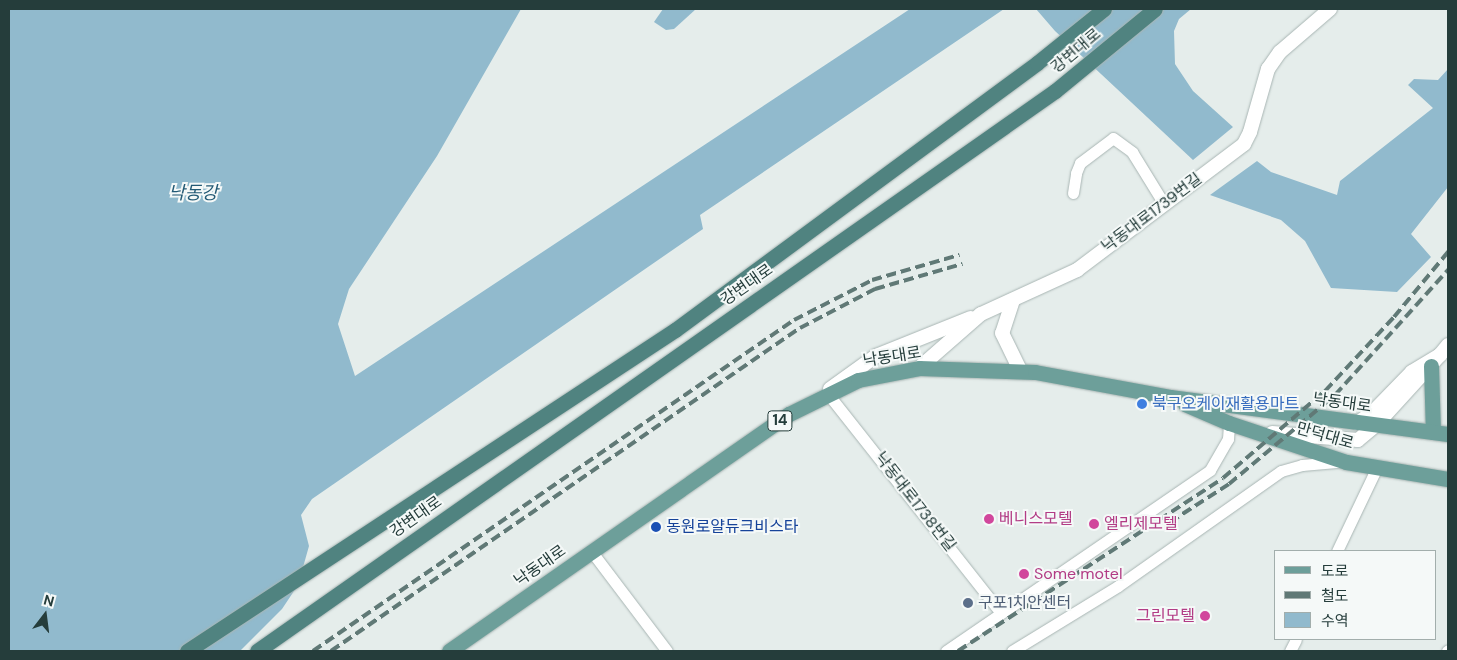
<!DOCTYPE html>
<html>
<head>
<meta charset="utf-8">
<style>
	body { margin:0 }
	#map { position:relative; width:1457px; height:660px; overflow:hidden; background:#e5edeb; font-family:"DM Sans","Noto Sans KR",sans-serif }
	div>[style] { position:absolute }
	.water>* { inset:0; background:#91bacd }
	.roads { filter:drop-shadow(0 0 1px #a8b5b3) drop-shadow(0 0 1px #a8b5b3) }
	.minor>* { height:11px; margin:-5.5px; padding:0 5.5px; transform-origin:5.5px; border-radius:5.5px; background:#fff }
	.tertiary>* { height:14px; margin:-7px; padding:0 7px; transform-origin:7px; border-radius:7px; background:#fff }
	.primary>* { height:15px; margin:-7.5px; padding:0 7.5px; transform-origin:7.5px; border-radius:7.5px; background:#6d9f9a }
	.trunk>* { height:15px; margin:-7.5px; padding:0 7.5px; transform-origin:7.5px; border-radius:7.5px; background:#508380 }
	.rail>* { height:4px; margin-top:-2px; transform-origin:0; background:repeating-linear-gradient(90deg,#607976 0 10px,transparent 0 15px) }
	.dots>* { width:14px; height:14px; translate:-50% -50%; box-sizing:border-box; border:2px solid #f5f9f8; border-radius:50% }
	span { translate:-50% -50%; white-space:nowrap; text-align:center; line-height:1.15; -webkit-text-stroke:4px #f5f9f8; paint-order:stroke }
	.shield-label span { padding:1px 4px; background:#f5f9f8; border:1px solid; border-radius:4px; -webkit-text-stroke-width:0 }
	.shield-label { font-size:15px; color:#253d3b; font-weight:700 }
	.street-label { font-size:16px; color:#253d3b }
	.shop-label { font-size:16px; color:#366cbe }
	.left { translate:0 -50%; text-align:left }
	.hotel-label { font-size:16px; color:#b23c85 }
	.right { translate:-100% -50%; text-align:right }
	.transit-label { font-size:16px; color:#164399 }
	.service-label { font-size:16px; color:#4e5e75 }
	.water-label { font-size:18px; color:#235a75; font-style:italic }
	.frame { position:absolute; inset:0; border:10px solid #253d3b; pointer-events:none }
	.legend { position:absolute; left:1274px; top:550px; width:162px; height:90px; box-sizing:border-box; background:#f5f9f8; border:1px solid #a2aeac; margin:0; padding:6px 9px; list-style:none; font-size:15px; color:#253d3b }
	.legend li { display:flex; align-items:center; gap:10px; height:25px }
	.legend b { width:25px; border:1px solid #a2aeac }
	.north { position:absolute; left:20px; top:590px; width:50px; height:50px; -webkit-text-stroke:4px #f5f9f8; paint-order:stroke; rotate:15deg; font-size:14px; font-weight:700; line-height:20px; text-align:center; color:#253d3b }
	.north::after { content:''; display:block; margin:auto; width:18px; height:22px; background:#253d3b; clip-path:polygon(50% 0,100% 100%,50% 72%,0 100%) }
</style>
</head>
<body>
<div id="map">
	<div class="water">
		<i style="clip-path:polygon(9px 9px,521px 9px,437px 156px,349px 289px,338px 324px,355px 376px,910px 9px,1004px 9px,700px 215px,703px 229px,312px 499px,301px 515px,309px 546px,298px 585px,282px 609px,240px 651px,9px 651px)"></i>
		<i style="clip-path:polygon(663px 9px,696px 9px,674px 29px,666px 30px,654px 22px)"></i>
		<i style="clip-path:polygon(1036px 9px,1191px 9px,1179px 19px,1174px 31px,1175px 64px,1193px 91px,1233px 127px,1193px 160px,1055px 31px)"></i>
		<i style="clip-path:polygon(1448px 69px,1448px 187px,1411px 234px,1431px 257px,1397px 292px,1331px 288px,1305px 241px,1281px 220px,1210px 195px,1257px 161px,1271px 172px,1337px 195px,1340px 181px,1433px 108px,1408px 85px,1414px 79px,1438px 80px)"></i>
	</div>
	<div class="roads">
		<div class="minor">
			<i style="left:1073px;top:193px;width:20px;rotate:-81deg"></i>
			<i style="left:1076px;top:173px;width:11px;rotate:-68deg"></i>
			<i style="left:1080px;top:163px;width:41px;rotate:-37.1deg"></i>
			<i style="left:1113px;top:138px;width:24px;rotate:36deg"></i>
			<i style="left:1132px;top:152px;width:61px;rotate:58.4deg"></i>
			<i style="left:828px;top:394px;width:278px;rotate:51.7deg"></i>
			<i style="left:1337px;top:551px;width:93px;rotate:-64.5deg"></i>
			<i style="left:592px;top:552px;width:124px;rotate:52.9deg"></i>
			<i style="left:946px;top:651px;width:320px;rotate:-34.4deg"></i>
			<i style="left:1210px;top:470px;width:36px;rotate:-60deg"></i>
			<i style="left:1228px;top:439px;width:16px;rotate:-86deg"></i>
			<i style="left:1012px;top:651px;width:124px;rotate:-31.5deg"></i>
			<i style="left:1118px;top:586px;width:199px;rotate:-35.2deg"></i>
			<i style="left:1281px;top:471px;width:22px;rotate:-16deg"></i>
			<i style="left:1302px;top:465px;width:37px;rotate:-5deg"></i>
			<i style="left:1290px;top:651px;width:13px;rotate:-63deg"></i>
			<i style="left:1447px;top:651px;width:1px;rotate:-45deg"></i>
		</div>
		<div class="tertiary">
			<i style="left:1013px;top:300px;width:35px;rotate:108deg"></i>
			<i style="left:1002px;top:333px;width:43px;rotate:64deg"></i>
			<i style="left:1440px;top:355px;width:13px;rotate:-51deg"></i>
			<i style="left:919px;top:368px;width:82px;rotate:-41.1deg"></i>
			<i style="left:981px;top:314px;width:106px;rotate:-24.6deg"></i>
			<i style="left:1077px;top:270px;width:209px;rotate:-37deg"></i>
			<i style="left:1244px;top:144px;width:13px;rotate:-63deg"></i>
			<i style="left:1250px;top:132px;width:66px;rotate:-74.1deg"></i>
			<i style="left:1268px;top:69px;width:21px;rotate:-55deg"></i>
			<i style="left:1280px;top:52px;width:66px;rotate:-40.7deg"></i>
			<i style="left:830px;top:389px;width:57px;rotate:-35.7deg"></i>
			<i style="left:876px;top:356px;width:102px;rotate:-21.8deg"></i>
			<i style="left:1272px;top:433px;width:86px;rotate:4.7deg"></i>
			<i style="left:1358px;top:440px;width:23px;rotate:-40deg"></i>
			<i style="left:1376px;top:425px;width:95px;rotate:-47.6deg"></i>
			<i style="left:1440px;top:355px;width:33px;rotate:149deg"></i>
			<i style="left:1412px;top:372px;width:56px;rotate:134.3deg"></i>
			<i style="left:1373px;top:412px;width:19px;rotate:145deg"></i>
		</div>
		<div class="primary">
			<i style="left:1431px;top:366px;width:66px;rotate:88.3deg"></i>
			<i style="left:1185px;top:404px;width:48px;rotate:23.4deg"></i>
			<i style="left:1229px;top:423px;width:123px;rotate:18.4deg"></i>
			<i style="left:1346px;top:462px;width:103px;rotate:9.5deg"></i>
			<i style="left:449px;top:651px;width:414px;rotate:-34.9deg"></i>
			<i style="left:789px;top:414px;width:77px;rotate:-26.2deg"></i>
			<i style="left:858px;top:380px;width:62px;rotate:-11.1deg"></i>
			<i style="left:919px;top:368px;width:116px;rotate:2deg"></i>
			<i style="left:1035px;top:372px;width:137px;rotate:10.5deg"></i>
			<i style="left:1170px;top:397px;width:280px;rotate:7.6deg"></i>
		</div>
		<div class="trunk">
			<i style="left:187px;top:651px;width:584px;rotate:-33.34deg"></i>
			<i style="left:675px;top:330px;width:450px;rotate:-36.4deg"></i>
			<i style="left:1037px;top:63px;width:86px;rotate:-38.9deg"></i>
			<i style="left:257px;top:651px;width:975px;rotate:-35.06deg"></i>
			<i style="left:1055px;top:91px;width:129px;rotate:-39.4deg"></i>
		</div>
	</div>
	<div class="rail">
		<i style="left:1170px;top:522px;width:70px;rotate:-32.8deg"></i>
		<i style="left:1229px;top:484px;width:138px;rotate:-40deg"></i>
		<i style="left:1335px;top:395px;width:169px;rotate:-47.9deg"></i>
		<i style="left:313px;top:651px;width:584px;rotate:-34.53deg"></i>
		<i style="left:794px;top:320px;width:88px;rotate:-27.1deg"></i>
		<i style="left:872px;top:280px;width:91px;rotate:-16deg"></i>
		<i style="left:331px;top:651px;width:569px;rotate:-34.56deg"></i>
		<i style="left:800px;top:328px;width:85px;rotate:-27.5deg"></i>
		<i style="left:875px;top:289px;width:91px;rotate:-16deg"></i>
		<i style="left:958px;top:651px;width:316px;rotate:-33.1deg"></i>
		<i style="left:1223px;top:478px;width:134px;rotate:-40.5deg"></i>
		<i style="left:1325px;top:391px;width:101px;rotate:-47deg"></i>
		<i style="left:1394px;top:317px;width:85px;rotate:-50.3deg"></i>
	</div>
	<div class="dots">
		<i style="left:1142px;top:404px;background:#3f7fe0"></i>
		<i style="left:989px;top:519px;background:#d1479c"></i>
		<i style="left:1094px;top:524px;background:#d1479c"></i>
		<i style="left:656px;top:527px;background:#1a4fb4"></i>
		<i style="left:1024px;top:574px;background:#d1479c"></i>
		<i style="left:968px;top:603px;background:#5c6f8a"></i>
		<i style="left:1205px;top:616px;background:#d1479c"></i>
	</div>
	<div class="shield-label">
		<span style="left:780px;top:421px">14</span>
	</div>
	<div class="street-label">
		<span style="left:1076px;top:51px;rotate:-40deg">강변대로</span>
		<span style="left:1152px;top:213px;rotate:-37deg">낙동대로1739번길</span>
		<span style="left:747px;top:285px;rotate:-35deg">강변대로</span>
		<span style="left:892px;top:357px;rotate:-9deg">낙동대로</span>
		<span style="left:1342px;top:403px;rotate:8deg">낙동대로</span>
		<span style="left:1325px;top:436px;rotate:16deg">만덕대로</span>
		<span style="left:915px;top:502px;rotate:52deg">낙동대로1738번길</span>
		<span style="left:416px;top:517px;rotate:-35deg">강변대로</span>
		<span style="left:540px;top:566px;rotate:-35deg">낙동대로</span>
	</div>
	<div class="shop-label">
		<span class="left" style="left:1152px;top:404px">북구오케이재활용마트</span>
	</div>
	<div class="hotel-label">
		<span class="left" style="left:999px;top:519px">베니스모텔</span>
		<span class="left" style="left:1104px;top:524px">엘리제모텔</span>
		<span class="left" style="left:1034px;top:574px">Some motel</span>
		<span class="right" style="left:1195px;top:616px">그린모텔</span>
	</div>
	<div class="transit-label">
		<span class="left" style="left:666px;top:527px">동원로얄듀크비스타</span>
	</div>
	<div class="service-label">
		<span class="left" style="left:978px;top:603px">구포1치안센터</span>
	</div>
	<div class="water-label">
		<span style="left:193px;top:193px">낙동강</span>
	</div>
	<div class="frame"></div>
	<ul class="legend">
	<li><b style="height:6px;background:#6d9f9a"></b>도로</li>
	<li><b style="height:6px;background:#607976"></b>철도</li>
	<li><b style="height:14px;background:#91bacd"></b>수역</li>
	</ul>
	<div class="north">N</div>
</div>
</body>
</html>
